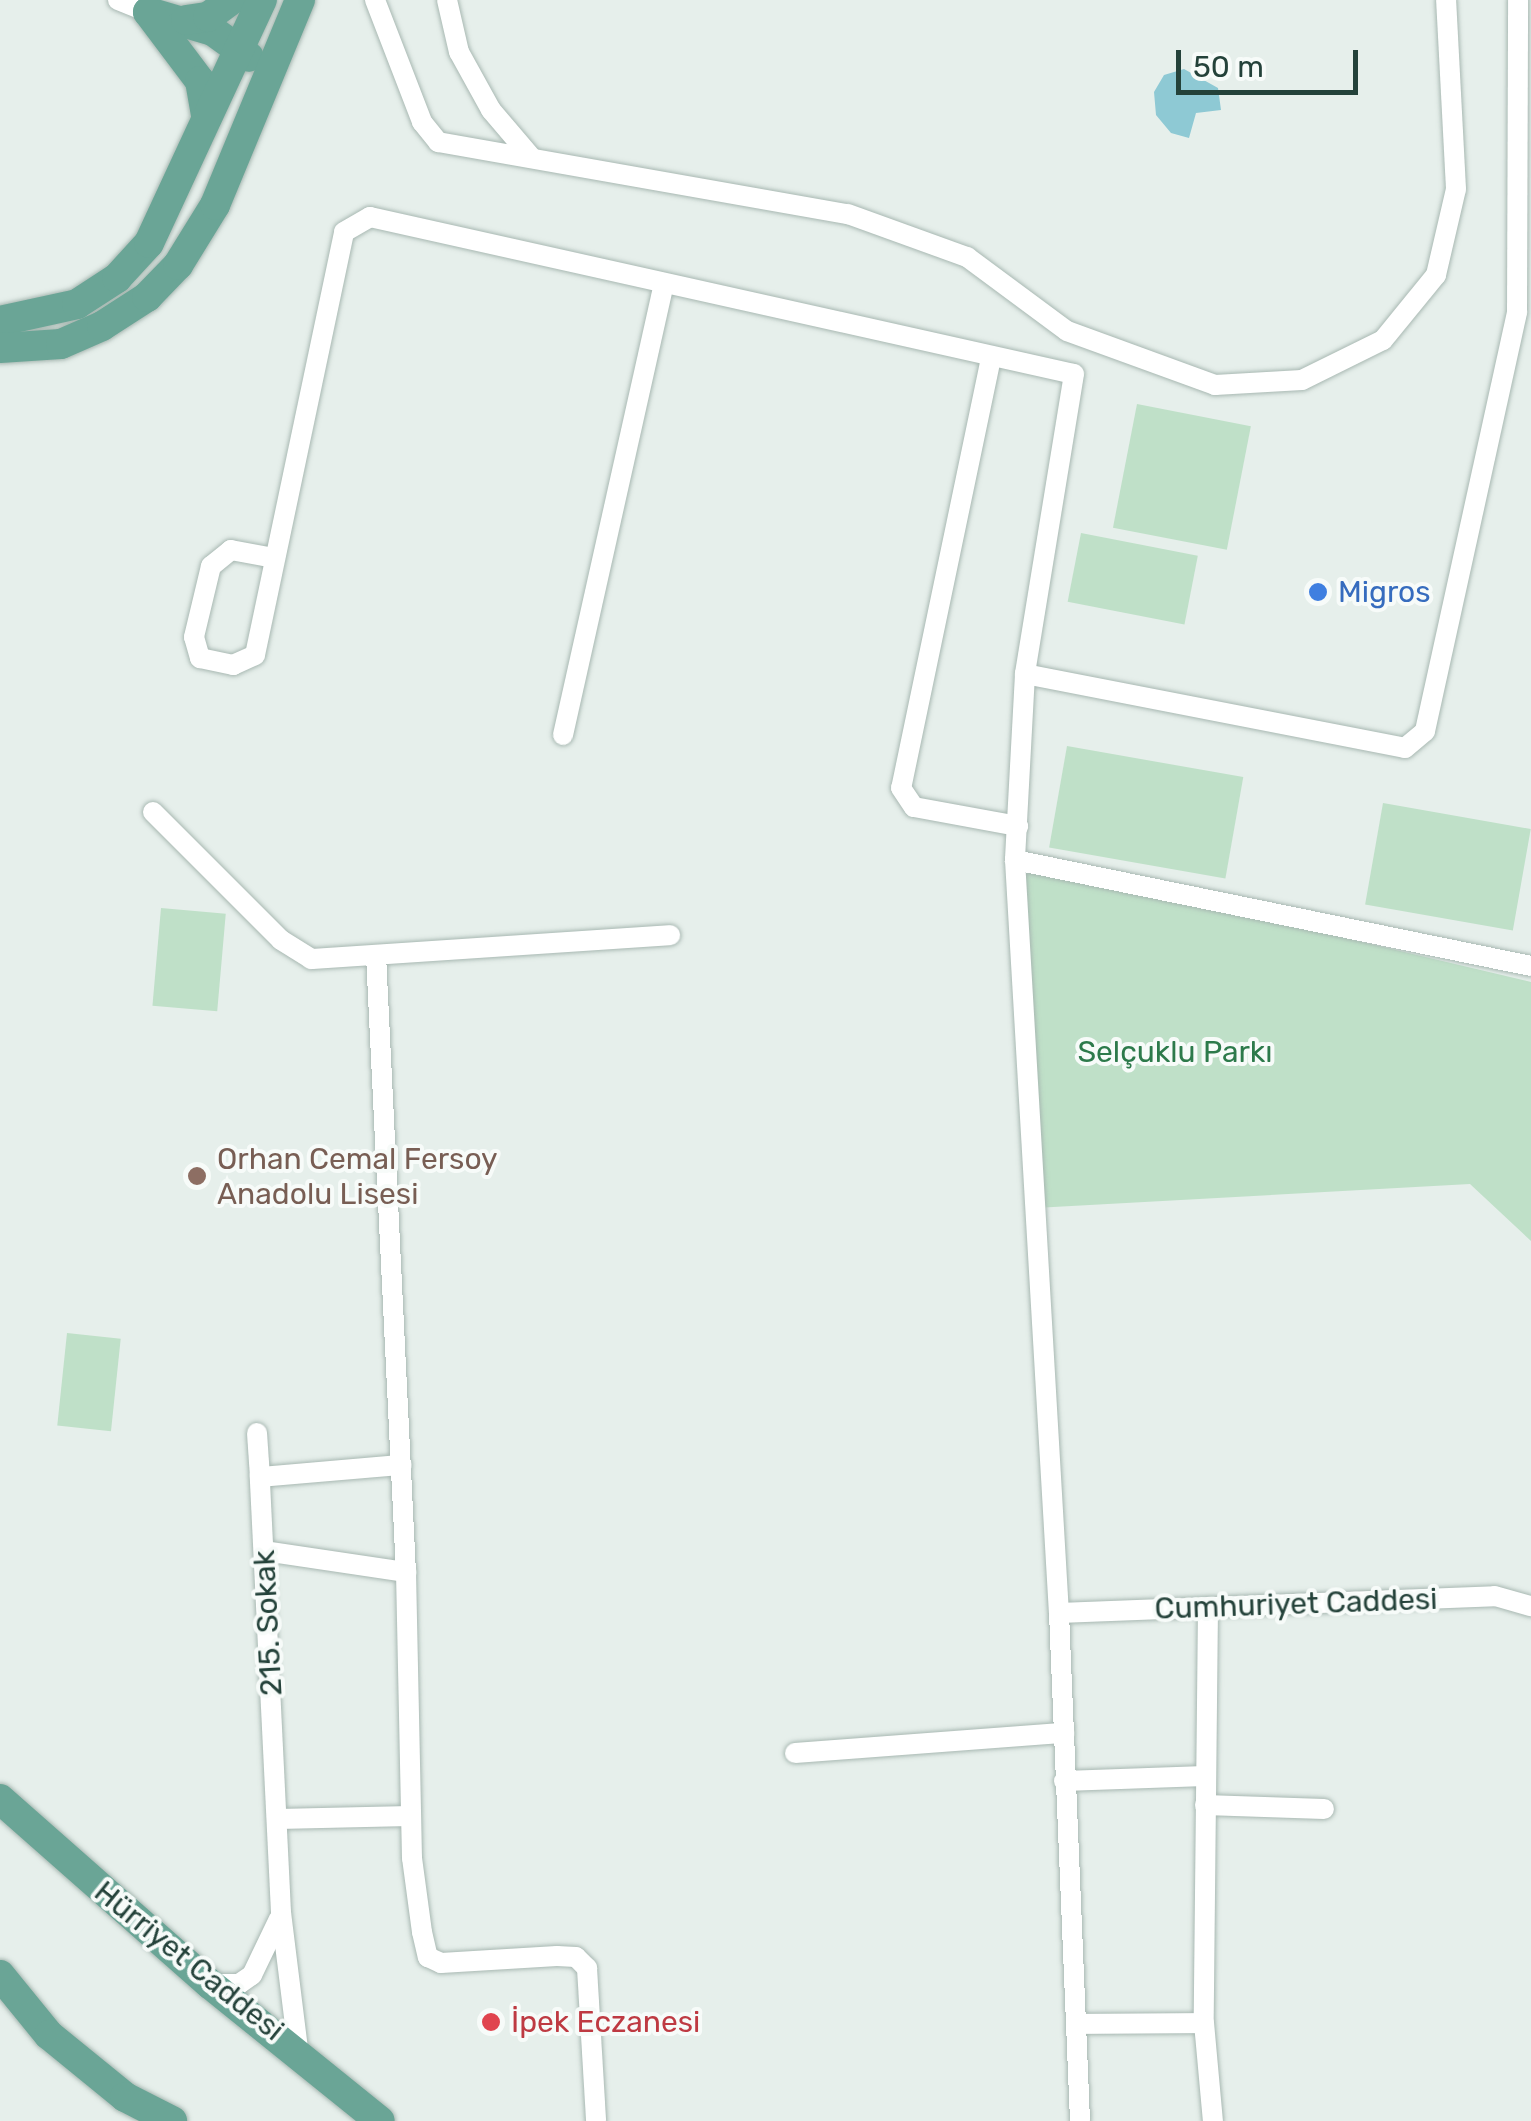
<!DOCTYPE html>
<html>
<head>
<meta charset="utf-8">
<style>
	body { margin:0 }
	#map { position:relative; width:1531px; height:2121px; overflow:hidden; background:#e6efeb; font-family:Rubik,sans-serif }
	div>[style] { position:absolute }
	.green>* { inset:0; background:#bfe0c8; transform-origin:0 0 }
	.water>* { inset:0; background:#8ec9d4 }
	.roads { filter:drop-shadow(0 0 2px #a8b8b2) drop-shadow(0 0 2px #a8b8b2) }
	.minor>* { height:20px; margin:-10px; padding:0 10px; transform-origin:10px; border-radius:10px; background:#fff }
	.primary>* { height:30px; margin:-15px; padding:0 15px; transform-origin:15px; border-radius:15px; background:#6aa596 }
	.dots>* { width:28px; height:28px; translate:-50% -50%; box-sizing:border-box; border:5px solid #f7fbf9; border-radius:50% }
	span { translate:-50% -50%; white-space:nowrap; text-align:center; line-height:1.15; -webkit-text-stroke:8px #f7fbf9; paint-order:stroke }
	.shop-label { font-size:30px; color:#366cbe }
	.left { translate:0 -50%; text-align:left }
	.park-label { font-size:30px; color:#2d7a4b }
	.education-label { font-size:30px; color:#785e54 }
	.street-label { font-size:30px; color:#24423a }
	.health-label { font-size:30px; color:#be3a42 }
	.scale { position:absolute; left:1176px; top:50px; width:182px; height:45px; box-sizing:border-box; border:5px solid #24423a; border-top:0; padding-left:12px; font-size:30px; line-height:35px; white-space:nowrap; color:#24423a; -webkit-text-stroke:8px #f7fbf9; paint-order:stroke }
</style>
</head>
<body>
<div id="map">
	<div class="green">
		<i style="left:1137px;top:404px;width:116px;height:126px;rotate:11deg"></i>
		<i style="left:1081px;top:533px;width:119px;height:70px;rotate:11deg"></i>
		<i style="left:1067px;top:746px;width:179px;height:103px;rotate:10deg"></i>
		<i style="left:1383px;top:803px;width:150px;height:103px;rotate:10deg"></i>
		<i style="clip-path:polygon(1015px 860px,1531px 982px,1531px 1241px,1470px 1184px,1035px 1208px)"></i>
		<i style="left:161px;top:908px;width:65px;height:98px;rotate:5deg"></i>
		<i style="left:67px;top:1333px;width:54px;height:93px;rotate:6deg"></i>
	</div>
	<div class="water">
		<i style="clip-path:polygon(1184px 69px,1218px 88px,1221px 110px,1196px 113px,1189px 138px,1171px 133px,1156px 115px,1154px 92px,1164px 75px)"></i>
	</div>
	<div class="roads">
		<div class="minor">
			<i style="left:118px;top:0;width:32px;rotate:22deg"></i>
			<i style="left:375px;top:0;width:131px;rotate:68.9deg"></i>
			<i style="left:422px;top:122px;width:26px;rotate:51deg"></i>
			<i style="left:438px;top:142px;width:416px;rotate:10deg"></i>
			<i style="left:848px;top:214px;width:127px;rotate:19.9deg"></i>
			<i style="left:967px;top:257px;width:124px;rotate:36.5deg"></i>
			<i style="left:1067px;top:331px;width:158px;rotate:20deg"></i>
			<i style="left:1215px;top:385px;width:87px;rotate:-3.3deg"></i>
			<i style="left:1302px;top:380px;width:90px;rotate:-26.3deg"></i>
			<i style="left:1383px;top:340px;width:84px;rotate:-50.8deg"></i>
			<i style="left:1436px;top:275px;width:88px;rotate:-76.9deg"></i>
			<i style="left:1456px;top:189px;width:189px;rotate:-93deg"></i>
			<i style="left:447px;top:0;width:53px;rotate:77deg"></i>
			<i style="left:459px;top:52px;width:66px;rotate:61.1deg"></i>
			<i style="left:491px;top:110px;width:63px;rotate:49.5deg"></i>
			<i style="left:991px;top:358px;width:439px;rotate:101.8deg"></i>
			<i style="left:901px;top:788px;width:23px;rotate:56deg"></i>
			<i style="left:914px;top:807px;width:106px;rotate:10.4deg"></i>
			<i style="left:274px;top:558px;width:44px;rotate:-169.5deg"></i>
			<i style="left:231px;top:550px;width:26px;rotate:141deg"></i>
			<i style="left:211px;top:566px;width:73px;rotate:103.5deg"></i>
			<i style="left:194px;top:637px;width:22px;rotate:74deg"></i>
			<i style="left:200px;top:658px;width:34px;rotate:12deg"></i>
			<i style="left:233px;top:665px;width:24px;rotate:-24deg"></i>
			<i style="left:255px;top:655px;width:432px;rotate:-78.1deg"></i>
			<i style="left:344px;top:232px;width:30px;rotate:-30deg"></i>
			<i style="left:370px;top:217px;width:721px;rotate:12.57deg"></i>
			<i style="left:1074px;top:374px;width:304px;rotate:99.3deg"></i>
			<i style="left:1025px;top:674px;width:186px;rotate:93.1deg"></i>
			<i style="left:1015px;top:860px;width:754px;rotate:86.66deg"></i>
			<i style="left:1059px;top:1613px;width:508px;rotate:87.63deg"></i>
			<i style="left:1025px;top:674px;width:387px;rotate:11deg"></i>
			<i style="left:1405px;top:748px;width:26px;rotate:-40deg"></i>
			<i style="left:1425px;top:731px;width:429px;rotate:-77.6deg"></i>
			<i style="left:1517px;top:312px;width:312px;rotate:-89.8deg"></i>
			<i style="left:563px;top:735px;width:462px;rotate:-77.4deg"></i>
			<i style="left:153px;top:812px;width:181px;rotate:45deg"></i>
			<i style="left:281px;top:940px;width:36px;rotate:32deg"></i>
			<i style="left:311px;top:959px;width:360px;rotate:-3.8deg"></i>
			<i style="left:1015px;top:860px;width:527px;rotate:11.61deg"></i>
			<i style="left:376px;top:955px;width:618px;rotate:87.22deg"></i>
			<i style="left:406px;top:1572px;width:286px;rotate:88.8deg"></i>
			<i style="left:412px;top:1858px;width:75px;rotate:82.3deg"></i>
			<i style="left:422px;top:1932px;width:26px;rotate:77deg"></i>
			<i style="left:428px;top:1957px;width:14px;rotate:25deg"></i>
			<i style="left:441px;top:1963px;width:116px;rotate:-3.5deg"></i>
			<i style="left:557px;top:1956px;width:19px;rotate:3deg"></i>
			<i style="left:576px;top:1957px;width:16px;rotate:45deg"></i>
			<i style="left:587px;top:1968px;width:153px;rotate:86.6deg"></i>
			<i style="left:257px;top:1433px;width:44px;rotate:86.1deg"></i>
			<i style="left:265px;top:1551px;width:143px;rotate:8.5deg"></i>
			<i style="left:1208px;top:1607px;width:416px;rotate:90.6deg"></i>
			<i style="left:1204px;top:2023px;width:98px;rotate:84.8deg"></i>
			<i style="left:1059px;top:1613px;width:436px;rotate:-2.2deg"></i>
			<i style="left:1495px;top:1596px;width:37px;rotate:16deg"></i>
			<i style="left:795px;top:1753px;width:270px;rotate:-4.3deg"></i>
			<i style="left:1064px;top:1781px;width:141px;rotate:-2deg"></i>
			<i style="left:1205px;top:1805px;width:119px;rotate:1.9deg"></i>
			<i style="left:277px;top:1819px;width:134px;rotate:-1.3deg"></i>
			<i style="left:210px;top:1984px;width:29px"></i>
			<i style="left:239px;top:1984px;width:16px;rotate:-35deg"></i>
			<i style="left:252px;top:1975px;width:62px;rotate:-64.3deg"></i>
			<i style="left:1076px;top:2024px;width:128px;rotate:-0.4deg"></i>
			<i style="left:298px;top:2049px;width:138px;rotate:-97.1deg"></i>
			<i style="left:281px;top:1912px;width:436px;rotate:-92.8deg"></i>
			<i style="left:260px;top:1477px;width:142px;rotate:-4.9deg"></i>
		</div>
		<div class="primary">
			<i style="left:148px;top:12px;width:68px;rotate:16.3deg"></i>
			<i style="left:213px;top:31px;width:44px;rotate:35.8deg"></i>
			<i style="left:148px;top:12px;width:86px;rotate:53deg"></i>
			<i style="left:200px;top:81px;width:36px;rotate:80deg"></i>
			<i style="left:186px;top:20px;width:22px;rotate:-8deg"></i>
			<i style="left:208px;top:17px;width:29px;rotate:-36deg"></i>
			<i style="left:0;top:321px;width:79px;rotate:-12.4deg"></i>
			<i style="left:77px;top:304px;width:48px;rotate:-33deg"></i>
			<i style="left:117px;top:278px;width:47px;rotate:-47.6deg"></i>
			<i style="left:149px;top:243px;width:268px;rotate:-65.1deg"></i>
			<i style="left:0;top:348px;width:61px;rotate:-3.8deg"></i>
			<i style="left:61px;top:344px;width:45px;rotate:-23.7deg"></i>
			<i style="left:102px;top:326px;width:54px;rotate:-32.8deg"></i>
			<i style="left:147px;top:297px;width:45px;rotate:-45.9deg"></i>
			<i style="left:178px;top:265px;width:70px;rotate:-58.3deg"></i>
			<i style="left:215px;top:205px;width:222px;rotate:-67.5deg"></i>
			<i style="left:0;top:1799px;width:280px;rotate:41.4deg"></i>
			<i style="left:210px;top:1984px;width:218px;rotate:38.9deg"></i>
			<i style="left:0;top:1975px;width:77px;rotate:50.8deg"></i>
			<i style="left:49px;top:2035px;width:98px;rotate:39.2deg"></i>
			<i style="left:125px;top:2097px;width:53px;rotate:27.1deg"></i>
		</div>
	</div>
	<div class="dots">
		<i style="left:1318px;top:592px;background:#3f7fe0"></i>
		<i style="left:197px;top:1176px;background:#8d6e63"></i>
		<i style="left:491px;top:2022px;background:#e0444e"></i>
	</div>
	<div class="shop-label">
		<span class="left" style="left:1338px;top:592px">Migros</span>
	</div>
	<div class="park-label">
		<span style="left:1175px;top:1052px">Selçuklu Parkı</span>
	</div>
	<div class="education-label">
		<span class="left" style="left:217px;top:1176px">Orhan Cemal Fersoy<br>Anadolu Lisesi</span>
	</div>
	<div class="street-label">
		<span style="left:1296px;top:1604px;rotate:-2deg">Cumhuriyet Caddesi</span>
		<span style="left:268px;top:1623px;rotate:-93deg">215. Sokak</span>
		<span style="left:189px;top:1961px;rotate:39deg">Hürriyet Caddesi</span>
	</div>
	<div class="health-label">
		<span class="left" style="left:511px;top:2022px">İpek Eczanesi</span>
	</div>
	<div class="scale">50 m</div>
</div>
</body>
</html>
